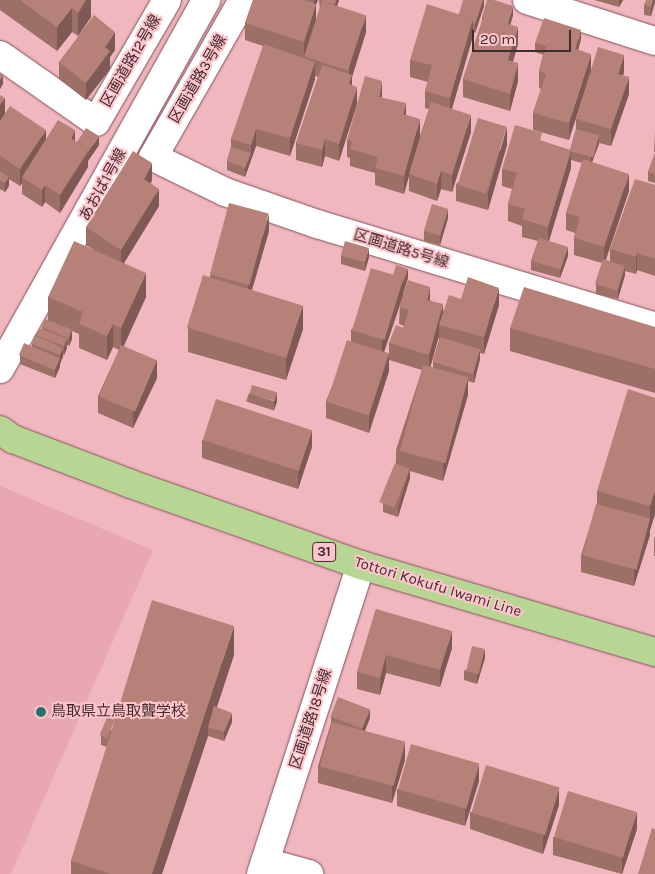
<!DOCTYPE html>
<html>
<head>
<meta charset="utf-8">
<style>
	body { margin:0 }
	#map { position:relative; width:655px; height:874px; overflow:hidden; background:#f0b7bf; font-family:Karla,"Noto Sans JP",sans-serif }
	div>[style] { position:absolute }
	.built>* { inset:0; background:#e9a8b1 }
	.roads { filter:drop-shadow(0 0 1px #83525a) drop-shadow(0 0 1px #83525a) }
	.minor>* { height:28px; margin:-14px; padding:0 14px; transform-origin:14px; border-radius:14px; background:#fff }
	.major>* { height:28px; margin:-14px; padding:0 14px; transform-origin:14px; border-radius:14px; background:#b8d693 }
	.wall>* { inset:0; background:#9c6f67; transform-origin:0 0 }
	.shaded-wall>* { inset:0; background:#7f5a54 }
	.building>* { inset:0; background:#b58178; transform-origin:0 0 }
	.dots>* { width:14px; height:14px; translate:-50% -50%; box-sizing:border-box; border:2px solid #fec4cc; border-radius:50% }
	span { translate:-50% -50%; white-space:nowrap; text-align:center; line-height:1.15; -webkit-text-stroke:4px #fec4cc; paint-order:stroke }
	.shield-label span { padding:1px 4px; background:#fec4cc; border:1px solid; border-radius:4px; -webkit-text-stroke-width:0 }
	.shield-label { font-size:14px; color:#422b2e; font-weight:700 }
	.street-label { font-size:15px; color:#422b2e }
	.poi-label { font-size:15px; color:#422b2e }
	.left { translate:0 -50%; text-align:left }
	.scale { position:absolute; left:472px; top:30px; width:99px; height:22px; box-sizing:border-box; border:2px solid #422b2e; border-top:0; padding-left:6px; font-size:15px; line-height:18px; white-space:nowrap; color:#422b2e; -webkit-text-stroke:4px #fec4cc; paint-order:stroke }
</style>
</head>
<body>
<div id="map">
	<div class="built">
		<i style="clip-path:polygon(0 486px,153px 550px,11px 874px,0 874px)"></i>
	</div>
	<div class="roads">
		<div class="minor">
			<i style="left:243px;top:0;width:181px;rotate:119.8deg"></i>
			<i style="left:153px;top:157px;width:80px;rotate:25.9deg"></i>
			<i style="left:225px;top:192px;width:97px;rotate:19.2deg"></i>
			<i style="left:317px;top:224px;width:353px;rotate:16.9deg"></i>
			<i style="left:527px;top:0;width:134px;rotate:17.8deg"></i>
			<i style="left:0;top:55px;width:117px;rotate:34.9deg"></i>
			<i style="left:96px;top:122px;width:141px;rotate:-59.8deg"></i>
			<i style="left:0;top:369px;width:423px;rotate:-60.8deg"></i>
			<i style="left:265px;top:862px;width:46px;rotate:15.3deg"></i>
			<i style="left:261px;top:874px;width:325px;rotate:-72.1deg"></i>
		</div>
		<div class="major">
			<i style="left:0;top:430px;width:16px;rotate:35deg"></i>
			<i style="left:13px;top:439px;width:126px;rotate:20.9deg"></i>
			<i style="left:131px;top:484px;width:244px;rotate:19.4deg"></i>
			<i style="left:361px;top:565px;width:307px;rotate:16.5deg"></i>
		</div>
	</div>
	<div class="wall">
		<i style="clip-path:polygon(0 0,91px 0,91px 17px,78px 36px,72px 32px,57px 51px,0 10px)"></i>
		<i style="clip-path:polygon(253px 0,318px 0,316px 5px,316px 21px,320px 10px,319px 0,339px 0,337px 6px,366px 32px,352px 77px,352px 85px,357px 104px,339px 161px,325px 156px,322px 167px,296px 160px,296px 143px,318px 77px,315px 76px,315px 79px,290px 156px,256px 146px,245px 177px,227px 170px,227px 161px,231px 147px,231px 139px,263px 46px,245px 40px,245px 23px)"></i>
		<i style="clip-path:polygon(484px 0,484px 6px,475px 33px,473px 32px,473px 36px,452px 109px,471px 132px,452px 192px,441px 189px,437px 201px,409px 191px,409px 175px,404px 194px,375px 185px,375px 173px,350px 166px,350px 158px,347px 157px,347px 140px,382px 98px,406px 115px,420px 136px,429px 109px,425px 108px,425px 91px,428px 82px,410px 77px,410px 60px,459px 14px)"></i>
		<i style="clip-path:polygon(594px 0,623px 0,619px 7px)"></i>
		<i style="clip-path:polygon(655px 0,651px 16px,644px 15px,644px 5px)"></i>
		<i style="clip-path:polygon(513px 15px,510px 24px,518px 44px,513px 62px,518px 81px,510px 111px,463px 97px,463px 79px,482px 21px,482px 17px)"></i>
		<i style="clip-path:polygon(581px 39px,578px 50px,569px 140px,533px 130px,533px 113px,541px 89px,539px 88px,539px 71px,543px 55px,535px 52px,535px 43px)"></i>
		<i style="clip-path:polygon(115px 50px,110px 57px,110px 69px,86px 100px,59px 79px,59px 62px)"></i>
		<i style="clip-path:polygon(624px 72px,623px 75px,629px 94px,611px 146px,599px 143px,592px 162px,629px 191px,606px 260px,610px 262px,610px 249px,655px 185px,655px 276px,637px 270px,636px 274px,625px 271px,625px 275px,618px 299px,596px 294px,596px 284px,602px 263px,574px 255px,574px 238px,575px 233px,566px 230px,566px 213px,582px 163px,571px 160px,571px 168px,549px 241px,568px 256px,560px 278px,531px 270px,531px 261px,538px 241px,522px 237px,522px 226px,508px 221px,508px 204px,512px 189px,502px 186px,502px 169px,542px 141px,570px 150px,576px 129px,576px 119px)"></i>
		<i style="clip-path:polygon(0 95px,5px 113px,46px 140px,75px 141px,77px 142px,99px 145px,88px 161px,88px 167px,60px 213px,45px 202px,42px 207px,22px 194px,22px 183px,20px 186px,9px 179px,9px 186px,5px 192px,0 189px)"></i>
		<i style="clip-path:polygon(655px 132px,655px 152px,654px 152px)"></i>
		<i style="clip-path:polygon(507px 145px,488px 210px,456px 201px,456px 184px)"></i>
		<i style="clip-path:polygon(655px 153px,655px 183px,648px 181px,648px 172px)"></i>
		<i style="clip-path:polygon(152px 180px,151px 183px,159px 206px,124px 263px,146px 297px,124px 346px,157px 378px,133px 428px,98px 413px,98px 396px,119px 350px,113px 347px,107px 360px,79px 348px,79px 334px,72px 331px,72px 339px,69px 346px,67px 345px,67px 348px,64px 355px,63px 355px,60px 364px,60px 367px,55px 378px,20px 364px,20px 355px,32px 347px,32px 344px,35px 338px,35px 335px,42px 329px,42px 327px,48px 320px,48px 297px,94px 250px,86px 245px,86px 227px)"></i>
		<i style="clip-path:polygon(448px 218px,440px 245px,424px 241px,424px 231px)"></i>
		<i style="clip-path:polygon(269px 231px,252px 290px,303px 329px,286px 380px,188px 352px,188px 328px,210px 277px,210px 275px)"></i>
		<i style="clip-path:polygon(341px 255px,369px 257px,365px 271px,341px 264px)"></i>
		<i style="clip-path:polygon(evenodd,393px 275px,408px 278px,403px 295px,430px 300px,443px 311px,461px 299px,499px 305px,484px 354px,480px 353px,480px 359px,474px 383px,468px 381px,468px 395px,443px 481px,410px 471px,410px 478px,398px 517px,383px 512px,383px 503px,396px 464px,396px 450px,422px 370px,389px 360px,389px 371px,369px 433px,326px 418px,326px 401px,351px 341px,351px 330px,393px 275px,400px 305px,399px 324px,404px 326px,403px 328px,389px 343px,389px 354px,384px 352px,400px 305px,393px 275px,439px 336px,439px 341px,433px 362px,433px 368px,430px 367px,439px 336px)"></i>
		<i style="clip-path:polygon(655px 327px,655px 393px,510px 351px,510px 328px)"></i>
		<i style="left:249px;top:393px;width:29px;height:9px;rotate:18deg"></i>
		<i style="clip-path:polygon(655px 398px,655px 514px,650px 530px,650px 535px,634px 586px,581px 572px,581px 555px,597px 504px,597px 491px)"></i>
		<i style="clip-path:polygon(202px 440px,312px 447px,298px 489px,202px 458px)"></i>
		<i style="clip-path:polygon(655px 536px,655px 556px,654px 556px,654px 539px)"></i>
		<i style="clip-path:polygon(376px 609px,452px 648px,440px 687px,386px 673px,380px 695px,357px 689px,357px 672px)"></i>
		<i style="clip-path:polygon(234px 655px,217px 707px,232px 722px,224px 741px,208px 736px,162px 874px,71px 874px,71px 861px,107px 747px,101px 745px,101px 736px)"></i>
		<i style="clip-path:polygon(485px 658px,477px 684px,464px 680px,464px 671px)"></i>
		<i style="clip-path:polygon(331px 717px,370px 718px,365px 731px,405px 760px,392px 803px,318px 783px,318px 766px,331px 723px)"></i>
		<i style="clip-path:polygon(479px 781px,465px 826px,397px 806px,397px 789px)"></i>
		<i style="clip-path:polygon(559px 805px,543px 854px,470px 829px,470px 812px)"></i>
		<i style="clip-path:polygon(637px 829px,622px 874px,553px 855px,553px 837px)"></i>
	</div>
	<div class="shaded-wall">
		<i style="clip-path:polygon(86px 0,91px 0,91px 17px,78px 36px,78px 13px)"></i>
		<i style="clip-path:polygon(314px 0,318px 0,316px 5px,316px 21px,304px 59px,304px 42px,314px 12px)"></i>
		<i style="clip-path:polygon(336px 0,339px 0,335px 13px,335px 4px)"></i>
		<i style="clip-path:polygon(483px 0,484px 0,484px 6px,475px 33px,475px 24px)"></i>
		<i style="clip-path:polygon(619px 0,623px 0,619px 7px)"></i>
		<i style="clip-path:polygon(653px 0,655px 0,655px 2px,651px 16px,651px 7px)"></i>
		<i style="clip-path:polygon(513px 6px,513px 15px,508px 34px,508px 25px)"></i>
		<i style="clip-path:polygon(72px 8px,72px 32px,57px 51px,57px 27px)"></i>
		<i style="clip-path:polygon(366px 15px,366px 32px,352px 77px,352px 92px,349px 84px,349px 68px)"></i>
		<i style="clip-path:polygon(473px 19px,473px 36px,450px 115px,450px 98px)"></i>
		<i style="clip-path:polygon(518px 27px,518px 44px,508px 77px,508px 60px)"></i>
		<i style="clip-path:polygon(581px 30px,581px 39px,574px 65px,574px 55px)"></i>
		<i style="clip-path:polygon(115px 32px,115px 50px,110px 57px,110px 69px,86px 100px,86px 83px,105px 47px)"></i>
		<i style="clip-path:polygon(591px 54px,591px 72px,569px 140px,569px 123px)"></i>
		<i style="clip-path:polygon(624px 55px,624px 72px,618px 91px,618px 74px)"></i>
		<i style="clip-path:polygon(315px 62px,315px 79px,290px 156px,290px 138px)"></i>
		<i style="clip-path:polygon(518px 63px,518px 81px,510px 111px,510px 94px)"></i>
		<i style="clip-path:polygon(3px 75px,3px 84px,0 89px,0 80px)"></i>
		<i style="clip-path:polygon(629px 77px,629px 94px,611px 146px,611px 129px)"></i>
		<i style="clip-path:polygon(382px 81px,382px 98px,379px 97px)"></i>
		<i style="clip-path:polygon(357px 87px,357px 104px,339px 161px,339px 144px)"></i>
		<i style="clip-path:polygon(5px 98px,5px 116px,0 123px,0 105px)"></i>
		<i style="clip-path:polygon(406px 103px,406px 120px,403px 114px)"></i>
		<i style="clip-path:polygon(471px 115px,471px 132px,452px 192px,452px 175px)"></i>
		<i style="clip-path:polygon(420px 119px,420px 136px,404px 194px,404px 176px)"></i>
		<i style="clip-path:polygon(507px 127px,507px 145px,488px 210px,488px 193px)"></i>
		<i style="clip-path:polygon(256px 129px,256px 146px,245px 177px,245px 168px,251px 153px,251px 145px)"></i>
		<i style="clip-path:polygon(46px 130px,46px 147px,22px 177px,22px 183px,20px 186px,20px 169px)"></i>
		<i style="clip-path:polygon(75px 130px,75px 148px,71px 138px)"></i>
		<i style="clip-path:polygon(599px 135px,599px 144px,591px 165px,591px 156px)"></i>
		<i style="clip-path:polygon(99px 136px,99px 145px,88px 161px,88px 167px,60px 213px,60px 195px)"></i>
		<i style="clip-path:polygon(325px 139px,325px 156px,322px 167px,322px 150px)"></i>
		<i style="clip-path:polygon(571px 151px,571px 168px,548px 244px,548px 227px)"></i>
		<i style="clip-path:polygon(152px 163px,152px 180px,144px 196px,144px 179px)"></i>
		<i style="clip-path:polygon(441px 171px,441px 189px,437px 201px,437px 184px)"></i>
		<i style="clip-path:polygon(629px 174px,629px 191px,604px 264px,604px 247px)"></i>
		<i style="clip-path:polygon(9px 177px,9px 186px,5px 192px,5px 183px)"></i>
		<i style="clip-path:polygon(45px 185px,45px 202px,42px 207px,42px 190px)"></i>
		<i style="clip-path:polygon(159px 189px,159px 206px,121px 268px,121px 250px)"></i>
		<i style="clip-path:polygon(448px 209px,448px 218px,440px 245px,440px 236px)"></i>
		<i style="clip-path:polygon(269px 214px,269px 231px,248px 303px,248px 286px)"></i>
		<i style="clip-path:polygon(568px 247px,568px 256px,560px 278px,560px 269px)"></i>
		<i style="clip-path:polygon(369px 248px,369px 257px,365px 271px,365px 262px)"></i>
		<i style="clip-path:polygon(637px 253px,637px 270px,636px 274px,636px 257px)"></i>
		<i style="clip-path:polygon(625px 266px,625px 275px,618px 299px,618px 290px)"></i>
		<i style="clip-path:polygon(408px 269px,408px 278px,403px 292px,403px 295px,382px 358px,382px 340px,403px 278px)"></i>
		<i style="clip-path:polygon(146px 273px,146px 297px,121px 351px,121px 328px)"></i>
		<i style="clip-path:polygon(430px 287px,430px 304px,427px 300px)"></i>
		<i style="clip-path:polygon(499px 288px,499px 305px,484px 354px,484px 337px)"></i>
		<i style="clip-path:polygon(443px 304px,443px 321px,439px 325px,439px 336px,429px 372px,429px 355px)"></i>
		<i style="clip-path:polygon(303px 305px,303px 329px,286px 380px,286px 356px)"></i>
		<i style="clip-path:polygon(113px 324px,113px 347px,107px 360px,107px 336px)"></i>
		<i style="clip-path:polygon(72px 330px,72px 339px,69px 346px,69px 337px)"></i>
		<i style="clip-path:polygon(67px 339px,67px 348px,64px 355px,64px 346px)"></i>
		<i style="clip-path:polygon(63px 348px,63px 357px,60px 364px,60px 355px)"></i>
		<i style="clip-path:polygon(480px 349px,480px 359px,474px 383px,474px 373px)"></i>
		<i style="clip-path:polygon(389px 354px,389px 371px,369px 433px,369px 415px)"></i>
		<i style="clip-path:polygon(60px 358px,60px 367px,55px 378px,55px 369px)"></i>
		<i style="clip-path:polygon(157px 360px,157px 378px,133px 428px,133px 411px)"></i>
		<i style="clip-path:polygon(468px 377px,468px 395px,443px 481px,443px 464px)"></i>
		<i style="clip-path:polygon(277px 392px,277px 402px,274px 410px,274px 401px)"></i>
		<i style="clip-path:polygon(312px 430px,312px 447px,298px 489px,298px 471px)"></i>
		<i style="clip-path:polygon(410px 469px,410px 478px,398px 517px,398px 508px)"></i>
		<i style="clip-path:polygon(655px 491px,655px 514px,650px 530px,650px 506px)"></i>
		<i style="clip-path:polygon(650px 518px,650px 535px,634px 586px,634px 569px)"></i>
		<i style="clip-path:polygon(234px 626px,234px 655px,210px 727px,208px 727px,208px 736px,162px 874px,152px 874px)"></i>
		<i style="clip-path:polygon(452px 631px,452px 648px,440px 687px,440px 670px)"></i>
		<i style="clip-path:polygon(485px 649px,485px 658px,477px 684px,477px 675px)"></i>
		<i style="clip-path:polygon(386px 655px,386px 673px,380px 695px,380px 678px)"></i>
		<i style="clip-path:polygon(370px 709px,370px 718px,362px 737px,362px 728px)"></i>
		<i style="clip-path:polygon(232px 713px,232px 722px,224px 741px,224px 732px)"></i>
		<i style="clip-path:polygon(405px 742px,405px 760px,392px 803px,392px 786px)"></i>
		<i style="clip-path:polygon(479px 764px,479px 781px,465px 826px,465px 809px)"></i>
		<i style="clip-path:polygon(559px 788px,559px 805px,543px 854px,543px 837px)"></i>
		<i style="clip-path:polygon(637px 812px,637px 829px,622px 874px,622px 857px)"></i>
	</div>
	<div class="building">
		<i style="clip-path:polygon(20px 0,86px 0,78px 13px,72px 8px,57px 27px)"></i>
		<i style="clip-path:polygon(253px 0,304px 0,316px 4px,304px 42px,245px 23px)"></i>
		<i style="clip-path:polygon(319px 0,336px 0,335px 4px)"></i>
		<i style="clip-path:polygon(463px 0,483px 0,475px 24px,473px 23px,473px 19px,459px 14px)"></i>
		<i style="clip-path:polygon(487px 0,494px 0,513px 6px,508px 24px,482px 17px)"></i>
		<i style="clip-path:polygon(646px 0,653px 0,651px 7px,644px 5px)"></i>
		<i style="left:322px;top:1px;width:46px;height:58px;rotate:18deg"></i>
		<i style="clip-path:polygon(427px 4px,473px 19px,450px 98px,425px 91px,432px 65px,410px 60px)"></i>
		<i style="clip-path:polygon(94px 15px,115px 32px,105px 47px,110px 51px,86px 83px,59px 62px)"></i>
		<i style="clip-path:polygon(484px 16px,518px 27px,508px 60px,518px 63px,510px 94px,463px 79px)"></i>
		<i style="clip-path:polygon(544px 18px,581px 30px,575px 49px,548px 40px,546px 46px,535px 43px)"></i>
		<i style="clip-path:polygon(548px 40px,591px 54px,569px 123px,533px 113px,546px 74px,539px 71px)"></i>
		<i style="clip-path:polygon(264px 44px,315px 62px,290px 138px,256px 129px,251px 145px,231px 139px)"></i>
		<i style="clip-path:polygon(598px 47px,624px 55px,618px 74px,629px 77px,611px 129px,576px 119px)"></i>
		<i style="clip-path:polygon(322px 65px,352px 75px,349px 84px,357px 87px,339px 144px,325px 139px,322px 150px,296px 143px)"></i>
		<i style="clip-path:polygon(0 73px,3px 75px,0 80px)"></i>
		<i style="clip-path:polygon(365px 76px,382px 81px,379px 97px,406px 103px,403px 114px,420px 119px,404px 176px,375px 168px,378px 157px,350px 149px,352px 141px,347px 140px)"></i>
		<i style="clip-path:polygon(0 95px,5px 98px,0 105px)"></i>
		<i style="clip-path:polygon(431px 102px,471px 115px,452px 175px,441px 171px,437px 184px,409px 174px)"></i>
		<i style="clip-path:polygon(10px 106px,46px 130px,20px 169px,0 156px,0 121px)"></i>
		<i style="left:478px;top:118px;width:30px;height:70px;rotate:17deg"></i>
		<i style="clip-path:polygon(58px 120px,75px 130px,71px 138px,88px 150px,60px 195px,45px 185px,42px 190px,22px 177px)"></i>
		<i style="clip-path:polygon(515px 125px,542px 133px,540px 140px,571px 151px,548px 227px,522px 219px,525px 209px,508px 204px,517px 173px,502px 169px)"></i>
		<i style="clip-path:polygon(86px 128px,99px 136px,88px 152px,88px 150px,77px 142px)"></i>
		<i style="left:576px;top:129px;width:24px;height:23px;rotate:15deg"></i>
		<i style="clip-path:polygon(231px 147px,251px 153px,245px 168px,227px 161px)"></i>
		<i style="clip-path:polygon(133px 151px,152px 163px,144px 179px,159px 189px,121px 250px,86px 227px)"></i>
		<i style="clip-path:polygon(655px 153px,655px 174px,648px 172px)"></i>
		<i style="clip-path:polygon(583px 159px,629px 174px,604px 247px,574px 238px,580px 217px,566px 213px)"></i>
		<i style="clip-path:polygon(0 171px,9px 177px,5px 183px,0 180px)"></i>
		<i style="clip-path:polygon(635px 179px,655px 185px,655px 259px,637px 253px,636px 257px,610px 249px)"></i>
		<i style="left:229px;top:203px;width:41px;height:74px;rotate:15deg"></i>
		<i style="left:432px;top:204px;width:17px;height:28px;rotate:17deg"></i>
		<i style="left:539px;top:238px;width:30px;height:24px;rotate:17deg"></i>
		<i style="clip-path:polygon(74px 241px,146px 273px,121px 328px,113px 324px,107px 336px,79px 324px,83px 312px,48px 297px)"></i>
		<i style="left:345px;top:241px;width:25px;height:15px;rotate:16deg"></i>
		<i style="left:603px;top:259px;width:23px;height:26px;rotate:18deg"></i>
		<i style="clip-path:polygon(396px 265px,408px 269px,403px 283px,403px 278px,393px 275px)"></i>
		<i style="left:371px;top:268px;width:34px;height:65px;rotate:17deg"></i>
		<i style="left:203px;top:275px;width:104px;height:55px;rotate:17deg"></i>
		<i style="clip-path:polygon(468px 277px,499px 288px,484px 337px,439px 325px,449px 295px,461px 299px)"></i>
		<i style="clip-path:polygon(408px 280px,430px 287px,427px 300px,443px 304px,429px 355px,389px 343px,396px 325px,403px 328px,409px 310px,399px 307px)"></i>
		<i style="clip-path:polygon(524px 287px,655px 327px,655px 369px,510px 328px)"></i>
		<i style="left:45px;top:319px;width:29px;height:9px;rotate:22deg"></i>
		<i style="left:39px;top:328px;width:30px;height:8px;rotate:21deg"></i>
		<i style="clip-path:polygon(36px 336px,63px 348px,60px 355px,32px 344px)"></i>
		<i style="left:440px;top:337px;width:42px;height:26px;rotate:17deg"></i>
		<i style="left:347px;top:340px;width:44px;height:65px;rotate:18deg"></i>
		<i style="left:24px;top:343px;width:39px;height:13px;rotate:23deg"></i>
		<i style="left:121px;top:345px;width:39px;height:56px;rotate:23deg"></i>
		<i style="left:423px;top:365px;width:47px;height:89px;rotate:15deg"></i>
		<i style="left:252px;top:385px;width:26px;height:9px;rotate:16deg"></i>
		<i style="clip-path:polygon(628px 389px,655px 398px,655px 491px,650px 506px,597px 491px)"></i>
		<i style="left:216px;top:399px;width:101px;height:43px;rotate:18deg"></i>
		<i style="left:395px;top:463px;width:16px;height:42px;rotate:22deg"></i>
		<i style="left:596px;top:504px;width:56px;height:53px;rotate:15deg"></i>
		<i style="clip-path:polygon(152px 600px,234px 626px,152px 874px,111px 874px,71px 861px)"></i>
		<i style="clip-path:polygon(376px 609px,452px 631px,440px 670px,386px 655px,380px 678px,357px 672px)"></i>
		<i style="left:472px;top:646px;width:13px;height:26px;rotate:13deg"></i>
		<i style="left:338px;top:697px;width:34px;height:21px;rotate:21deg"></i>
		<i style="clip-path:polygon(214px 706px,232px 713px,224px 732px,208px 727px)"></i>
		<i style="left:109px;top:713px;width:8px;height:24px;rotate:23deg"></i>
		<i style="left:332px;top:722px;width:76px;height:46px;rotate:15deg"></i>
		<i style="left:411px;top:744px;width:71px;height:47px;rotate:16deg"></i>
		<i style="left:486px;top:765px;width:77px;height:50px;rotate:17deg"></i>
		<i style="left:568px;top:791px;width:72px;height:48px;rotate:17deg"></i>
		<i style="clip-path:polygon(652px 828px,655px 829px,655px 874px,638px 874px)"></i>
	</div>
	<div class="dots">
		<i style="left:41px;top:712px;background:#28726e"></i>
	</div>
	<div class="shield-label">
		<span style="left:324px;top:552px">31</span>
	</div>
	<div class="street-label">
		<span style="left:131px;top:61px;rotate:-60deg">区画道路12号線</span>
		<span style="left:198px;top:79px;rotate:-60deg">区画道路3号線</span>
		<span style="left:103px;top:185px;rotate:-61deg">あおば1号線</span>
		<span style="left:401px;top:249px;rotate:17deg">区画道路5号線</span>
		<span style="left:438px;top:587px;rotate:17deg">Tottori Kokufu Iwami Line</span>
		<span style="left:311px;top:719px;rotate:-72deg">区画道路18号線</span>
	</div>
	<div class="poi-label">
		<span class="left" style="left:51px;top:712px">鳥取県立鳥取聾学校</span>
	</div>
	<div class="scale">20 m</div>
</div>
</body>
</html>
